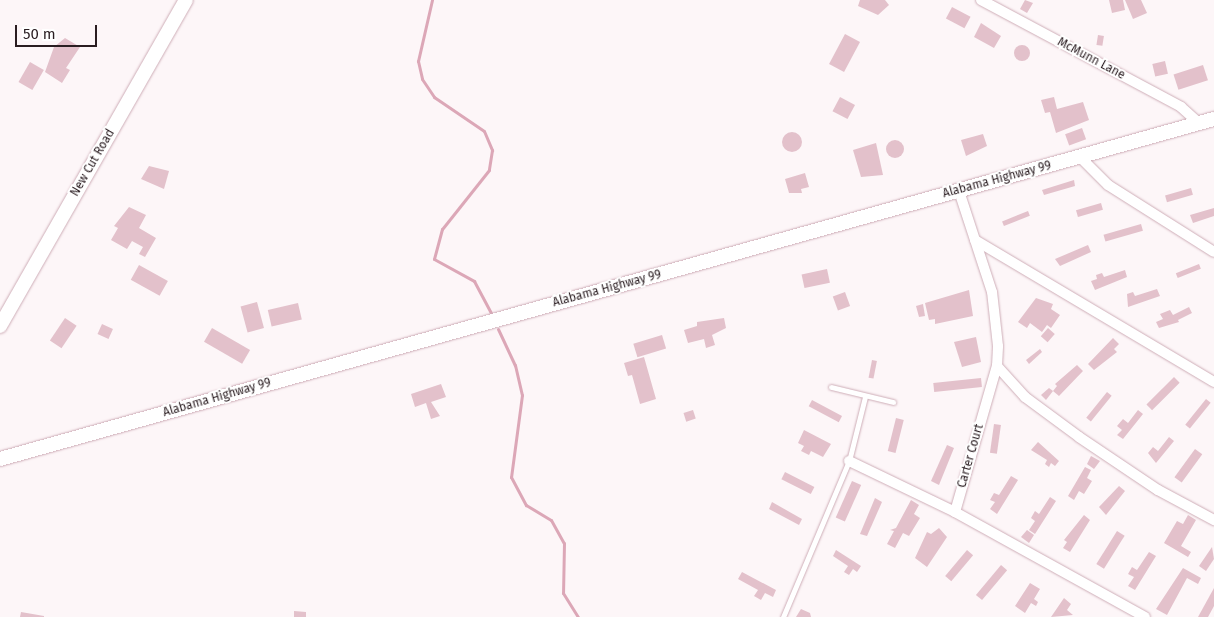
<!DOCTYPE html>
<html>
<head>
<meta charset="utf-8">
<style>
	body { margin:0 }
	#map { position:relative; width:1214px; height:617px; overflow:hidden; background:#fdf6f8; font-family:"Fira Sans",sans-serif }
	div>[style] { position:absolute }
	.stream>* { height:3px; margin:-1.5px; padding:0 1.5px; transform-origin:1.5px; border-radius:1.5px; background:#dca7b7 }
	.building>* { inset:0; background:#e3c1cb; transform-origin:0 0 }
	.round { border-radius:50% }
	.roads { filter:drop-shadow(0 0 1px #ceadb7) drop-shadow(0 0 1px #ceadb7) }
	.lane>* { height:5px; margin:-2.5px; padding:0 2.5px; transform-origin:2.5px; border-radius:2.5px; background:#fff }
	.street>* { height:10px; margin:-5px; padding:0 5px; transform-origin:5px; border-radius:5px; background:#fff }
	.secondary>* { height:14px; margin:-7px; padding:0 7px; transform-origin:7px; border-radius:7px; background:#fff }
	span { translate:-50% -50%; white-space:nowrap; text-align:center; line-height:1.15; -webkit-text-stroke:4px #fff; paint-order:stroke }
	.street-label { font-size:12px; color:#2a1d21 }
	.scale { position:absolute; left:15px; top:25px; width:82px; height:22px; box-sizing:border-box; border:2px solid #2a1d21; border-top:0; padding-left:6px; font-size:15px; line-height:18px; white-space:nowrap; color:#2a1d21; -webkit-text-stroke:4px #fff; paint-order:stroke }
</style>
</head>
<body>
<div id="map">
	<div class="stream">
		<i style="left:432px;top:0;width:63px;rotate:102.9deg"></i>
		<i style="left:418px;top:61px;width:18px;rotate:77deg"></i>
		<i style="left:422px;top:79px;width:22px;rotate:56deg"></i>
		<i style="left:434px;top:97px;width:60px;rotate:34.2deg"></i>
		<i style="left:484px;top:131px;width:21px;rotate:67deg"></i>
		<i style="left:492px;top:150px;width:20px;rotate:99deg"></i>
		<i style="left:489px;top:170px;width:75px;rotate:128.5deg"></i>
		<i style="left:442px;top:229px;width:31px;rotate:105deg"></i>
		<i style="left:434px;top:259px;width:46px;rotate:28.8deg"></i>
		<i style="left:474px;top:281px;width:36px;rotate:62deg"></i>
		<i style="left:498px;top:329px;width:40px;rotate:65deg"></i>
		<i style="left:515px;top:365px;width:31px;rotate:77deg"></i>
		<i style="left:522px;top:395px;width:83px;rotate:97.6deg"></i>
		<i style="left:511px;top:477px;width:32px;rotate:62deg"></i>
		<i style="left:526px;top:505px;width:29px;rotate:31deg"></i>
		<i style="left:551px;top:520px;width:26px;rotate:61deg"></i>
		<i style="left:564px;top:543px;width:50px;rotate:91.1deg"></i>
		<i style="left:563px;top:593px;width:28px;rotate:58deg"></i>
	</div>
	<div class="building">
		<i style="clip-path:polygon(860px 0,885px 0,889px 5px,878px 15px,858px 6px)"></i>
		<i style="clip-path:polygon(1025px 0,1033px 3px,1027px 13px,1020px 9px)"></i>
		<i style="clip-path:polygon(1109px 0,1123px 0,1125px 10px,1112px 13px)"></i>
		<i style="clip-path:polygon(1125px 0,1141px 0,1147px 13px,1133px 19px)"></i>
		<i style="left:952px;top:7px;width:21px;height:13px;rotate:28deg"></i>
		<i style="clip-path:polygon(981px 23px,1001px 36px,994px 48px,974px 37px)"></i>
		<i style="left:845px;top:34px;width:17px;height:34px;rotate:28deg"></i>
		<i style="left:1098px;top:35px;width:6px;height:10px;rotate:9deg"></i>
		<i style="clip-path:polygon(65px 38px,80px 47px,66px 68px,70px 70px,62px 83px,45px 72px,54px 47px)"></i>
		<i class="round" style="left:1014px;top:45px;width:16px;height:16px"></i>
		<i style="left:1165px;top:61px;width:13px;height:13px;rotate:77deg"></i>
		<i style="left:30px;top:62px;width:16px;height:23px;rotate:30deg"></i>
		<i style="left:1203px;top:65px;width:16px;height:31px;rotate:72deg"></i>
		<i style="left:840px;top:97px;width:17px;height:16px;rotate:28deg"></i>
		<i style="clip-path:polygon(1054px 97px,1057px 109px,1083px 102px,1089px 120px,1056px 133px,1050px 112px,1045px 113px,1041px 100px)"></i>
		<i style="left:1082px;top:128px;width:12px;height:18px;rotate:70deg"></i>
		<i class="round" style="left:782px;top:132px;width:20px;height:20px"></i>
		<i style="clip-path:polygon(983px 134px,987px 146px,966px 156px,961px 140px)"></i>
		<i class="round" style="left:886px;top:140px;width:18px;height:18px"></i>
		<i style="clip-path:polygon(876px 143px,883px 175px,861px 177px,853px 150px)"></i>
		<i style="clip-path:polygon(149px 166px,169px 171px,164px 189px,141px 179px)"></i>
		<i style="clip-path:polygon(805px 173px,809px 187px,801px 189px,802px 193px,789px 193px,785px 179px)"></i>
		<i style="clip-path:polygon(1074px 180px,1075px 186px,1044px 195px,1042px 190px)"></i>
		<i style="left:1191px;top:188px;width:7px;height:27px;rotate:74deg"></i>
		<i style="left:1101px;top:203px;width:7px;height:26px;rotate:74deg"></i>
		<i style="clip-path:polygon(129px 207px,146px 215px,139px 228px,156px 238px,145px 257px,139px 254px,143px 247px,132px 241px,127px 249px,111px 240px,118px 228px,114px 226px)"></i>
		<i style="clip-path:polygon(1214px 208px,1214px 216px,1193px 223px,1190px 215px)"></i>
		<i style="left:1028px;top:211px;width:5px;height:28px;rotate:68deg"></i>
		<i style="left:1141px;top:224px;width:7px;height:39px;rotate:74deg"></i>
		<i style="clip-path:polygon(1088px 245px,1091px 252px,1060px 266px,1055px 259px)"></i>
		<i style="left:1199px;top:264px;width:5px;height:25px;rotate:68deg"></i>
		<i style="left:139px;top:265px;width:33px;height:17px;rotate:29deg"></i>
		<i style="left:827px;top:269px;width:14px;height:26px;rotate:78deg"></i>
		<i style="clip-path:polygon(1125px 270px,1127px 277px,1095px 290px,1091px 281px,1097px 279px,1096px 275px,1102px 273px,1104px 277px)"></i>
		<i style="clip-path:polygon(1157px 289px,1160px 296px,1128px 307px,1127px 294px,1133px 292px,1135px 296px)"></i>
		<i style="clip-path:polygon(969px 290px,973px 316px,935px 324px,935px 319px,929px 320px,925px 303px)"></i>
		<i style="left:845px;top:292px;width:15px;height:13px;rotate:70deg"></i>
		<i style="clip-path:polygon(1036px 298px,1053px 304px,1051px 309px,1060px 315px,1051px 328px,1047px 325px,1042px 332px,1030px 323px,1027px 328px,1018px 322px)"></i>
		<i style="left:257px;top:302px;width:27px;height:17px;rotate:75deg"></i>
		<i style="left:298px;top:303px;width:17px;height:31px;rotate:77deg"></i>
		<i style="clip-path:polygon(923px 304px,925px 316px,919px 317px,916px 306px)"></i>
		<i style="clip-path:polygon(1189px 307px,1192px 313px,1178px 320px,1179px 322px,1159px 328px,1156px 322px,1163px 319px,1160px 314px,1170px 310px,1173px 315px)"></i>
		<i style="left:65px;top:318px;width:14px;height:27px;rotate:34deg"></i>
		<i style="clip-path:polygon(724px 318px,726px 328px,712px 335px,715px 345px,706px 348px,704px 339px,688px 343px,684px 330px,697px 326px,697px 322px)"></i>
		<i style="left:102px;top:324px;width:12px;height:11px;rotate:24deg"></i>
		<i style="left:212px;top:328px;width:44px;height:16px;rotate:30deg"></i>
		<i style="left:1048px;top:328px;width:9px;height:11px;rotate:41deg"></i>
		<i style="left:662px;top:335px;width:14px;height:30px;rotate:73deg"></i>
		<i style="clip-path:polygon(976px 337px,981px 362px,962px 367px,954px 342px)"></i>
		<i style="clip-path:polygon(1113px 338px,1119px 344px,1114px 349px,1117px 352px,1094px 370px,1088px 364px)"></i>
		<i style="clip-path:polygon(1040px 349px,1042px 352px,1029px 364px,1026px 360px)"></i>
		<i style="clip-path:polygon(644px 357px,656px 399px,640px 404px,632px 375px,628px 376px,624px 363px)"></i>
		<i style="left:872px;top:360px;width:5px;height:18px;rotate:11deg"></i>
		<i style="clip-path:polygon(1077px 365px,1083px 371px,1059px 396px,1053px 391px,1057px 386px,1055px 384px)"></i>
		<i style="left:1174px;top:377px;width:8px;height:39px;rotate:45deg"></i>
		<i style="left:981px;top:378px;width:9px;height:48px;rotate:84deg"></i>
		<i style="clip-path:polygon(441px 384px,446px 397px,431px 402px,440px 416px,431px 419px,426px 403px,415px 407px,411px 394px)"></i>
		<i style="clip-path:polygon(1049px 388px,1053px 391px,1046px 400px,1041px 395px)"></i>
		<i style="left:1107px;top:392px;width:6px;height:33px;rotate:39deg"></i>
		<i style="left:1206px;top:399px;width:6px;height:33px;rotate:39deg"></i>
		<i style="left:812px;top:400px;width:34px;height:7px;rotate:28deg"></i>
		<i style="left:693px;top:410px;width:9px;height:10px;rotate:72deg"></i>
		<i style="clip-path:polygon(1138px 410px,1143px 414px,1123px 439px,1117px 435px,1122px 430px,1117px 426px,1123px 419px,1128px 423px)"></i>
		<i style="left:896px;top:418px;width:8px;height:34px;rotate:14deg"></i>
		<i style="left:994px;top:424px;width:7px;height:29px;rotate:8deg"></i>
		<i style="clip-path:polygon(804px 430px,831px 444px,823px 457px,811px 451px,809px 455px,801px 451px,804px 446px,798px 443px)"></i>
		<i style="clip-path:polygon(1169px 437px,1174px 441px,1156px 463px,1148px 453px,1153px 447px,1158px 451px)"></i>
		<i style="clip-path:polygon(1038px 442px,1059px 461px,1055px 466px,1051px 463px,1049px 467px,1045px 464px,1047px 460px,1031px 450px)"></i>
		<i style="clip-path:polygon(947px 445px,954px 448px,939px 485px,931px 481px)"></i>
		<i style="left:1195px;top:449px;width:9px;height:35px;rotate:36deg"></i>
		<i style="clip-path:polygon(1091px 456px,1100px 461px,1094px 469px,1087px 464px)"></i>
		<i style="clip-path:polygon(1085px 467px,1091px 470px,1087px 478px,1092px 481px,1084px 494px,1079px 491px,1074px 500px,1068px 496px)"></i>
		<i style="left:785px;top:472px;width:33px;height:8px;rotate:27deg"></i>
		<i style="clip-path:polygon(1011px 476px,1018px 480px,997px 514px,990px 509px,995px 502px,990px 500px,994px 493px,999px 495px)"></i>
		<i style="left:852px;top:481px;width:10px;height:40px;rotate:24deg"></i>
		<i style="clip-path:polygon(1119px 486px,1125px 491px,1106px 515px,1099px 507px)"></i>
		<i style="clip-path:polygon(1050px 497px,1056px 501px,1035px 534px,1029px 530px,1035px 521px,1031px 518px,1035px 511px,1039px 514px)"></i>
		<i style="clip-path:polygon(875px 498px,882px 502px,867px 536px,860px 534px)"></i>
		<i style="clip-path:polygon(911px 500px,919px 505px,914px 514px,920px 518px,909px 536px,903px 533px,895px 548px,887px 544px,894px 531px,890px 530px,896px 528px)"></i>
		<i style="clip-path:polygon(772px 502px,802px 519px,799px 525px,769px 509px)"></i>
		<i style="clip-path:polygon(1084px 515px,1090px 520px,1070px 552px,1063px 548px,1067px 542px,1064px 540px)"></i>
		<i style="clip-path:polygon(1188px 515px,1196px 520px,1181px 546px,1191px 552px,1188px 557px,1164px 543px,1177px 521px,1183px 524px)"></i>
		<i style="clip-path:polygon(939px 528px,947px 537px,927px 567px,915px 558px,927px 532px,931px 534px)"></i>
		<i style="clip-path:polygon(1027px 530px,1034px 535px,1029px 543px,1021px 537px)"></i>
		<i style="left:1117px;top:531px;width:9px;height:39px;rotate:32deg"></i>
		<i style="clip-path:polygon(1212px 547px,1214px 559px,1206px 571px,1199px 566px)"></i>
		<i style="clip-path:polygon(836px 550px,861px 566px,857px 572px,853px 569px,849px 575px,844px 572px,848px 566px,833px 556px)"></i>
		<i style="left:967px;top:550px;width:8px;height:34px;rotate:40deg"></i>
		<i style="clip-path:polygon(1149px 552px,1156px 556px,1135px 590px,1128px 586px,1134px 577px,1128px 574px,1132px 567px,1137px 570px)"></i>
		<i style="left:1001px;top:565px;width:8px;height:39px;rotate:40deg"></i>
		<i style="clip-path:polygon(1183px 568px,1201px 578px,1198px 584px,1187px 578px,1167px 615px,1156px 609px)"></i>
		<i style="clip-path:polygon(742px 572px,776px 590px,773px 597px,765px 593px,761px 600px,754px 596px,758px 590px,738px 579px)"></i>
		<i style="clip-path:polygon(1030px 583px,1040px 589px,1034px 599px,1038px 602px,1036px 606px,1031px 603px,1025px 613px,1015px 606px)"></i>
		<i style="clip-path:polygon(1214px 588px,1214px 606px,1208px 617px,1198px 617px)"></i>
		<i style="clip-path:polygon(1064px 598px,1071px 604px,1067px 610px,1073px 615px,1051px 617px)"></i>
		<i style="clip-path:polygon(801px 609px,810px 613px,811px 617px,796px 617px)"></i>
		<i style="clip-path:polygon(294px 611px,306px 612px,306px 617px,294px 617px)"></i>
		<i style="clip-path:polygon(21px 612px,44px 616px,44px 617px,20px 617px)"></i>
	</div>
	<div class="roads">
		<div class="lane">
			<i style="left:831px;top:387px;width:64px;rotate:13.6deg"></i>
			<i style="left:783px;top:617px;width:169px;rotate:-67.1deg"></i>
			<i style="left:849px;top:461px;width:66px;rotate:-76deg"></i>
		</div>
		<div class="street">
			<i style="left:981px;top:0;width:227px;rotate:28.1deg"></i>
			<i style="left:1181px;top:107px;width:24px;rotate:42deg"></i>
			<i style="left:1081px;top:158px;width:38px;rotate:45deg"></i>
			<i style="left:1108px;top:185px;width:125px;rotate:32.3deg"></i>
			<i style="left:975px;top:240px;width:278px;rotate:30.7deg"></i>
			<i style="left:997px;top:366px;width:42px;rotate:47.9deg"></i>
			<i style="left:1025px;top:397px;width:67px;rotate:36.5deg"></i>
			<i style="left:1079px;top:437px;width:95px;rotate:33.9deg"></i>
			<i style="left:1158px;top:490px;width:64px;rotate:28.2deg"></i>
			<i style="left:849px;top:461px;width:118px;rotate:25.7deg"></i>
			<i style="left:955px;top:512px;width:217px;rotate:28.9deg"></i>
			<i style="left:955px;top:512px;width:152px;rotate:-74deg"></i>
			<i style="left:997px;top:366px;width:20px;rotate:-87deg"></i>
			<i style="left:998px;top:346px;width:54px;rotate:-96.3deg"></i>
			<i style="left:992px;top:292px;width:106px;rotate:-108.1deg"></i>
		</div>
		<div class="secondary">
			<i style="left:0;top:326px;width:375px;rotate:-60.3deg"></i>
			<i style="left:0;top:459px;width:1261px;rotate:-15.65deg"></i>
		</div>
	</div>
	<div class="street-label">
		<span style="left:1091px;top:59px;rotate:28deg">McMunn Lane</span>
		<span style="left:93px;top:163px;rotate:-60deg">New Cut Road</span>
		<span style="left:997px;top:180px;rotate:-15deg">Alabama Highway 99</span>
		<span style="left:607px;top:289px;rotate:-15deg">Alabama Highway 99</span>
		<span style="left:217px;top:398px;rotate:-16deg">Alabama Highway 99</span>
		<span style="left:971px;top:456px;rotate:-74deg">Carter Court</span>
	</div>
	<div class="scale">50 m</div>
</div>
</body>
</html>
